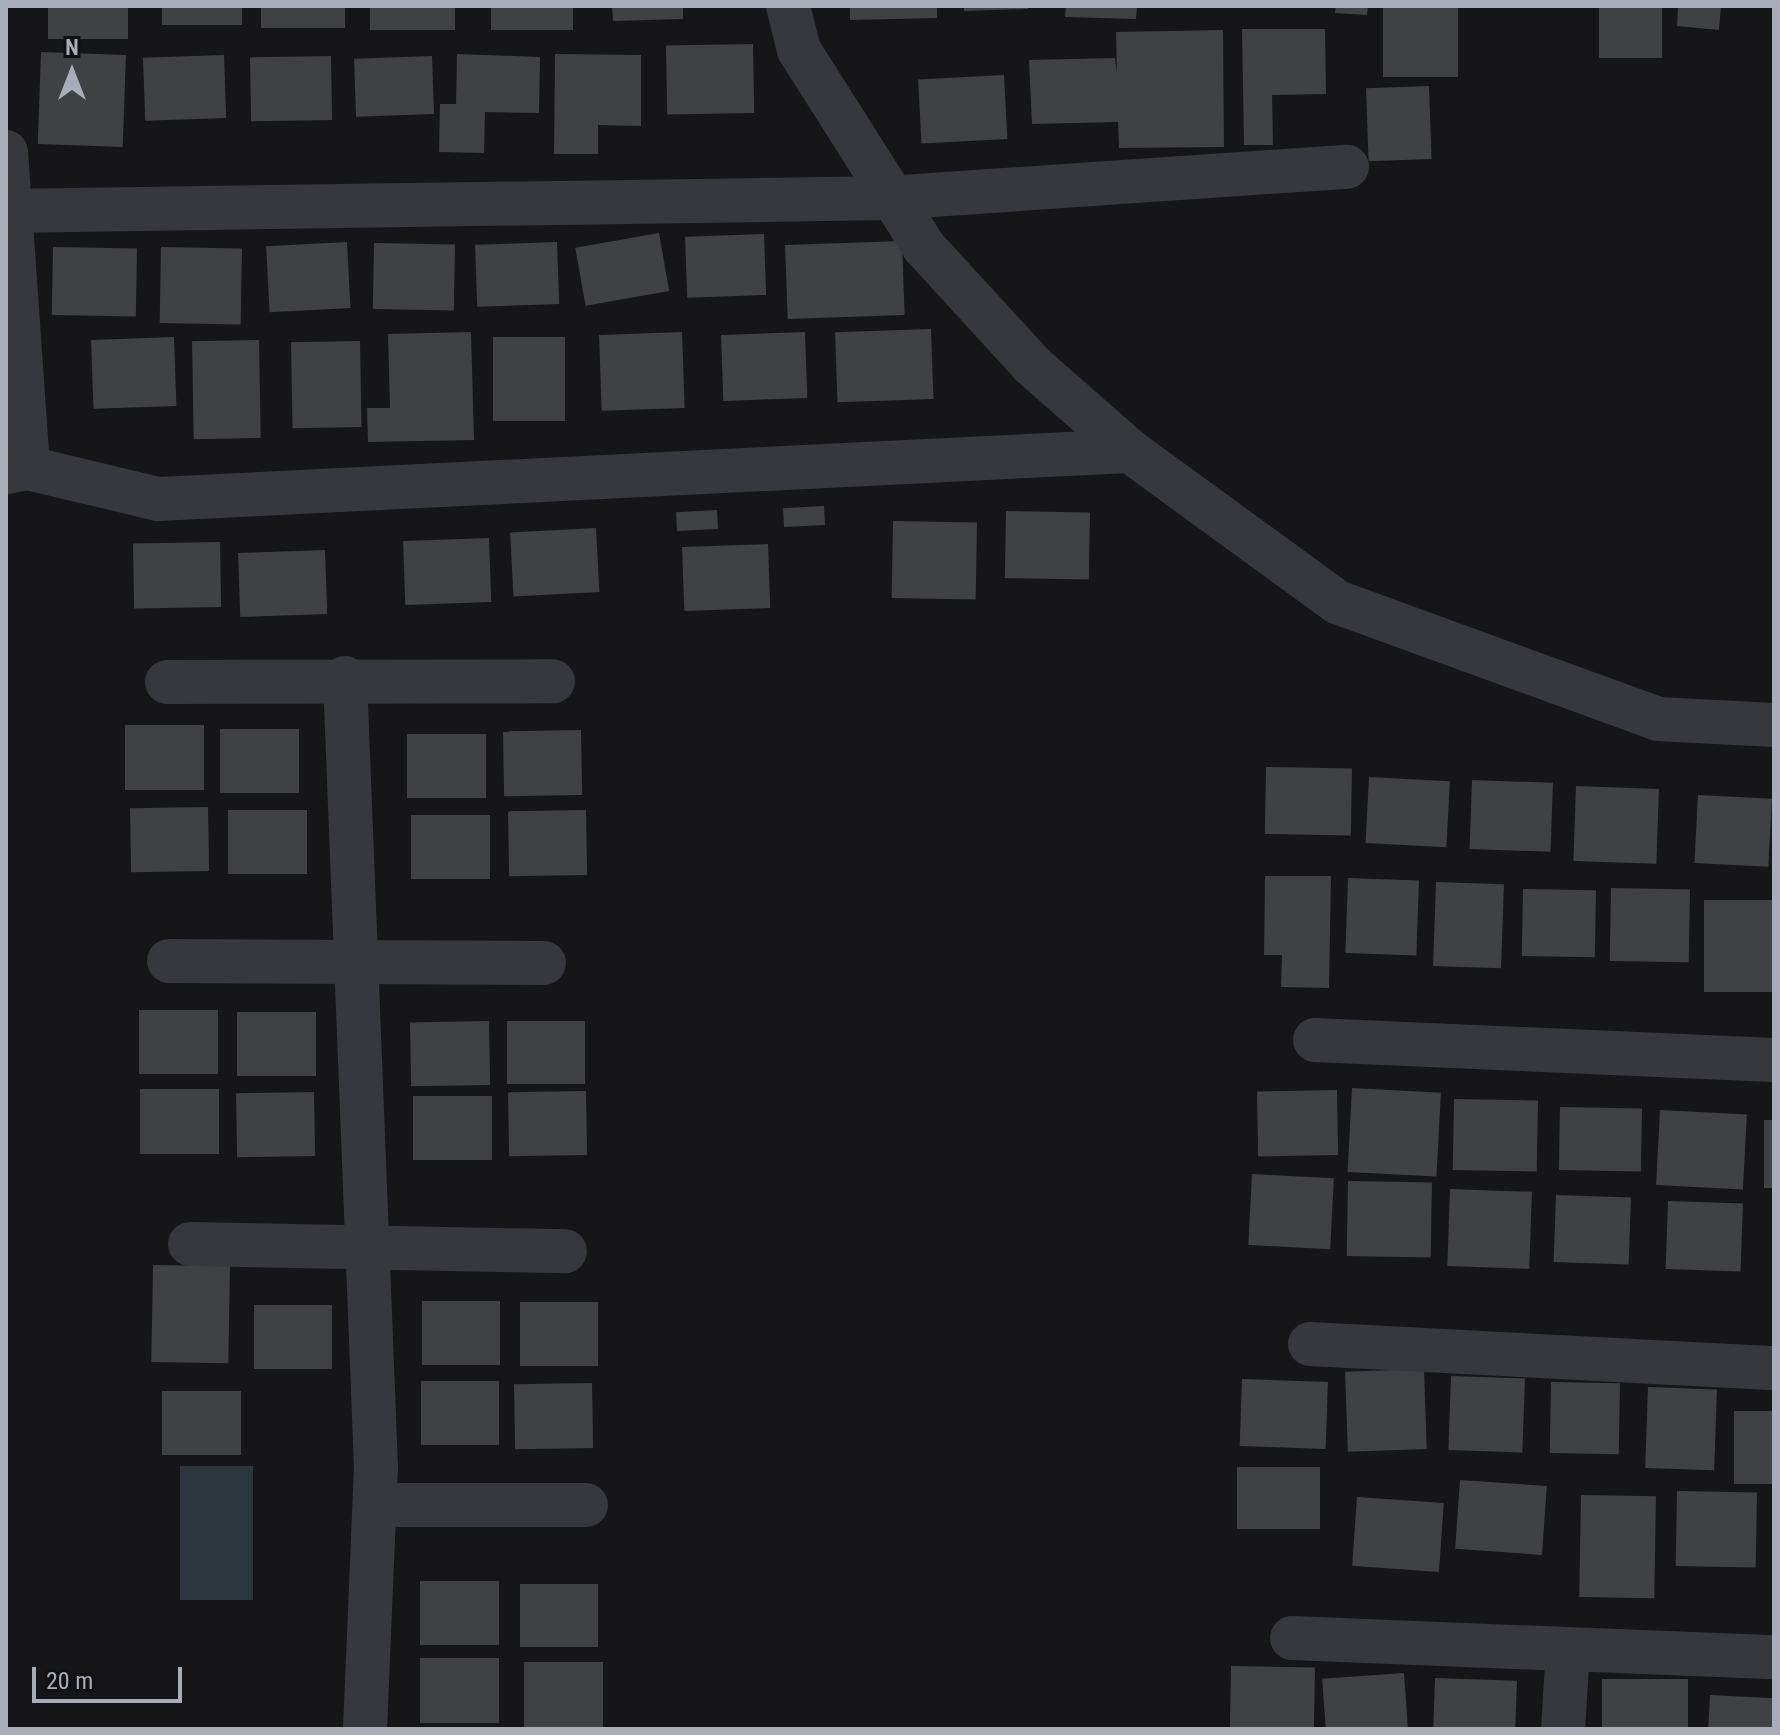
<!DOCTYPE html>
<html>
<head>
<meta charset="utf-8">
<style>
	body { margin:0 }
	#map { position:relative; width:1780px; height:1735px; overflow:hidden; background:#161618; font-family:"Roboto Condensed",sans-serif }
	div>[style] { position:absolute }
	.water>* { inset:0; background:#2c353c; transform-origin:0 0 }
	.building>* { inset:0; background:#404145; transform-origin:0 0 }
	.street>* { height:44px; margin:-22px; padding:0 22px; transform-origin:22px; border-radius:22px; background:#37383d }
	span { translate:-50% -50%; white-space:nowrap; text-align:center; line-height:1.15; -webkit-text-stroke:8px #111113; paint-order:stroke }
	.frame { position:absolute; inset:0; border:8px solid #a8adb8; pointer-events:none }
	.north { position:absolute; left:32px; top:32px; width:80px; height:80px; -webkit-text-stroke:6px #111113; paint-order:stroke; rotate:0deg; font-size:22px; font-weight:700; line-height:32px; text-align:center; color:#a8adb8 }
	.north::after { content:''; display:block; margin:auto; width:28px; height:36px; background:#a8adb8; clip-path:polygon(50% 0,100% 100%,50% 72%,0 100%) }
	.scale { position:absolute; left:32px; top:1667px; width:150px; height:36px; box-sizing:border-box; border:4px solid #a8adb8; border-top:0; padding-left:10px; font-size:24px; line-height:28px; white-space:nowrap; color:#a8adb8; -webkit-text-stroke:6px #111113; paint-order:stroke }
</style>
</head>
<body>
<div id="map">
	<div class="water">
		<i style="left:180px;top:1466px;width:73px;height:134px"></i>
	</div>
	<div class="building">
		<i style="left:48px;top:6px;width:80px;height:33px"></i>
		<i style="left:162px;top:6px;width:80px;height:19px"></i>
		<i style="left:261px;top:6px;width:84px;height:22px"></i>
		<i style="left:370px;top:6px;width:85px;height:24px"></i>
		<i style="left:491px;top:6px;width:82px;height:24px"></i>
		<i style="clip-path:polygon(612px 6px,683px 6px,683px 19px,613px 21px)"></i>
		<i style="clip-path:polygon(850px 6px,937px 6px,937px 18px,850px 20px)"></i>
		<i style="clip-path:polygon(964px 6px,1028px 6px,1028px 9px,964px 11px)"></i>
		<i style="clip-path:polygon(1066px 6px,1137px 6px,1136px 19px,1065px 17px)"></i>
		<i style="clip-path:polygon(1336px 6px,1368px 6px,1367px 15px,1335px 13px)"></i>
		<i style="left:1383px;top:6px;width:75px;height:71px"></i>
		<i style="left:1599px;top:6px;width:63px;height:52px"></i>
		<i style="clip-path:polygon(1678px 6px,1721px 6px,1719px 30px,1677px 26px)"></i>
		<i style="clip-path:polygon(1242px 29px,1325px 29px,1326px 94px,1272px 95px,1273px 145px,1244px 145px)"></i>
		<i style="clip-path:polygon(1223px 30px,1224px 147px,1119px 148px,1118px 122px,1032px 124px,1029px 60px,1115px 58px,1117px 74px,1116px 32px)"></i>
		<i style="left:753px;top:44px;width:69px;height:87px;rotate:89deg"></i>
		<i style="left:41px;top:52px;width:85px;height:92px;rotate:2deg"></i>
		<i style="clip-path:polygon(457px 54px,540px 57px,539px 113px,485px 112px,484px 153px,439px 152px,440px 104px,456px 104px)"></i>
		<i style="clip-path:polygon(555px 54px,641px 55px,641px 126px,598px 125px,598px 154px,554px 154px)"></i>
		<i style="left:224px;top:55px;width:63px;height:81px;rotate:88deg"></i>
		<i style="left:331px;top:56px;width:64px;height:81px;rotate:89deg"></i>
		<i style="left:432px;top:56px;width:58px;height:78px;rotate:88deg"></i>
		<i style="left:1004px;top:75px;width:64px;height:86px;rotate:87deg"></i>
		<i style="left:1429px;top:86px;width:73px;height:63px;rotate:88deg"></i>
		<i style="left:659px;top:233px;width:59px;height:85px;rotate:80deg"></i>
		<i style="left:764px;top:234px;width:61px;height:79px;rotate:88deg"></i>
		<i style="left:902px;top:241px;width:74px;height:117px;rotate:88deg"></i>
		<i style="left:347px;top:242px;width:66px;height:81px;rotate:87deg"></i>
		<i style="left:557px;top:242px;width:62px;height:82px;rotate:88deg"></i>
		<i style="left:374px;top:243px;width:81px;height:66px;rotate:1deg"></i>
		<i style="left:53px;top:247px;width:84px;height:68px;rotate:1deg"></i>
		<i style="left:161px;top:247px;width:81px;height:76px;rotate:1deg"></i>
		<i style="left:931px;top:329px;width:70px;height:96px;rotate:88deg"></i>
		<i style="clip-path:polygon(471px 332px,474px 440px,368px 442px,367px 408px,390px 408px,388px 334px)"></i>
		<i style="left:682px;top:332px;width:76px;height:83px;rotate:88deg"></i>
		<i style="left:805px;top:332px;width:66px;height:84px;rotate:88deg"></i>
		<i style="left:174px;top:337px;width:69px;height:83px;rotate:88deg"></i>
		<i style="left:565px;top:337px;width:84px;height:72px;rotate:90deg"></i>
		<i style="left:259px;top:340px;width:98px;height:67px;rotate:89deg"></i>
		<i style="left:360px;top:341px;width:86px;height:69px;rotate:89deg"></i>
		<i style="left:824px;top:506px;width:19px;height:41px;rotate:87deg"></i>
		<i style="left:717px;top:510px;width:19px;height:41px;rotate:87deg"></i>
		<i style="left:1006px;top:511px;width:84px;height:67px;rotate:1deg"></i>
		<i style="left:893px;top:521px;width:84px;height:77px;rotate:1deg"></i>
		<i style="left:596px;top:528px;width:64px;height:86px;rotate:87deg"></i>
		<i style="left:489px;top:538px;width:64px;height:86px;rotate:88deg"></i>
		<i style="left:220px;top:542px;width:65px;height:87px;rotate:89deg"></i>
		<i style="left:768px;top:544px;width:64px;height:86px;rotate:88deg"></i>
		<i style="left:325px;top:550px;width:64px;height:87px;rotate:88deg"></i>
		<i style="left:204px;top:725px;width:65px;height:79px;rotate:90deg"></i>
		<i style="left:220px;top:729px;width:79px;height:64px"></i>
		<i style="left:581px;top:730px;width:65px;height:78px;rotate:89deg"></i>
		<i style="left:407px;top:734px;width:79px;height:64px"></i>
		<i style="left:1266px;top:767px;width:86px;height:67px;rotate:1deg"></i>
		<i style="left:1369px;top:777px;width:81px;height:66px;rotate:3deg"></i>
		<i style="left:1472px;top:780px;width:81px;height:69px;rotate:2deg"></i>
		<i style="left:1576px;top:786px;width:83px;height:75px;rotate:2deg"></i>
		<i style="left:1698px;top:795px;width:74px;height:68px;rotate:3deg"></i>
		<i style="left:208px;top:807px;width:64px;height:78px;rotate:89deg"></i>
		<i style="left:228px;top:810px;width:79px;height:64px"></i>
		<i style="left:586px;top:810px;width:65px;height:78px;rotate:89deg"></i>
		<i style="left:411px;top:815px;width:79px;height:64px"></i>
		<i style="clip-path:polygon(1265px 876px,1331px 876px,1329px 988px,1281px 987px,1282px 955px,1264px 955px)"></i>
		<i style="left:1348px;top:878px;width:71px;height:75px;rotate:2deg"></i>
		<i style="left:1436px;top:882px;width:68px;height:84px;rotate:2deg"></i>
		<i style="left:1611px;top:888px;width:79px;height:73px;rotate:1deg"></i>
		<i style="left:1523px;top:889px;width:73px;height:67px;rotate:1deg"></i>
		<i style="left:1704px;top:900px;width:68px;height:92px"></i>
		<i style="left:139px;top:1010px;width:79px;height:64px"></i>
		<i style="left:316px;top:1012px;width:64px;height:79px;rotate:90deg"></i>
		<i style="left:489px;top:1021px;width:64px;height:79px;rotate:89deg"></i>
		<i style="left:507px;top:1021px;width:78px;height:63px"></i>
		<i style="left:1352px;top:1088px;width:89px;height:84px;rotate:3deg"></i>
		<i style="left:140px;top:1089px;width:79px;height:65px"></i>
		<i style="left:1337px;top:1090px;width:65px;height:80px;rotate:89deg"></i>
		<i style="left:586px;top:1091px;width:64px;height:78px;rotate:89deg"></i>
		<i style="left:314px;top:1092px;width:64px;height:78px;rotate:89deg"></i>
		<i style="left:413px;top:1096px;width:79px;height:64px"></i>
		<i style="left:1454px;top:1099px;width:84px;height:71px;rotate:1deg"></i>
		<i style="left:1560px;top:1107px;width:82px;height:63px;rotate:1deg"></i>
		<i style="left:1660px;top:1110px;width:87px;height:75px;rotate:3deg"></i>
		<i style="left:1764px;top:1120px;width:10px;height:68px"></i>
		<i style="left:1252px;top:1174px;width:82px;height:71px;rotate:3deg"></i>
		<i style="left:1348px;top:1181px;width:84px;height:75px;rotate:1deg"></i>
		<i style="left:1450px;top:1189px;width:82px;height:77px;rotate:2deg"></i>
		<i style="left:1556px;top:1195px;width:75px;height:67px;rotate:2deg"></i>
		<i style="left:1668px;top:1201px;width:75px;height:68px;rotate:2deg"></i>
		<i style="left:153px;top:1265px;width:77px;height:97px;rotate:1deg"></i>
		<i style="left:422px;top:1301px;width:78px;height:64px"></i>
		<i style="left:520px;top:1302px;width:78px;height:64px"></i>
		<i style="left:254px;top:1305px;width:78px;height:64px"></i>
		<i style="left:1424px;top:1369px;width:80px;height:79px;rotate:88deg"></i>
		<i style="left:1451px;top:1376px;width:74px;height:74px;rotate:2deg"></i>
		<i style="left:1242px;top:1379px;width:86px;height:67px;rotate:2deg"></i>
		<i style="left:421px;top:1381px;width:78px;height:64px"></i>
		<i style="left:1551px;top:1382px;width:69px;height:71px;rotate:1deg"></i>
		<i style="left:592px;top:1383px;width:65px;height:78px;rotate:89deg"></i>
		<i style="left:1648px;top:1387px;width:69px;height:81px;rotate:2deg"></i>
		<i style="left:162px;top:1391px;width:79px;height:64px"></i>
		<i style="left:1774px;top:1411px;width:73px;height:40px;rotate:90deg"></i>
		<i style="left:1237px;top:1467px;width:83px;height:62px"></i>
		<i style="left:1460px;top:1480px;width:87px;height:69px;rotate:4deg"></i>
		<i style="left:1677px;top:1491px;width:80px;height:75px;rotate:1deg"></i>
		<i style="left:1581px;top:1495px;width:75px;height:102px;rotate:1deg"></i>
		<i style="left:1357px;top:1497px;width:87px;height:69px;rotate:4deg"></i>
		<i style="left:420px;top:1581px;width:79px;height:64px"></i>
		<i style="left:520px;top:1584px;width:78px;height:63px"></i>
		<i style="left:499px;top:1658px;width:65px;height:79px;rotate:90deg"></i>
		<i style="left:524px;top:1662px;width:79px;height:65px"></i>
		<i style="left:1231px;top:1666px;width:84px;height:63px;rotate:1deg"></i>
		<i style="left:1404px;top:1673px;width:56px;height:82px;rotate:86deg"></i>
		<i style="left:1435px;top:1678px;width:82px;height:51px;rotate:2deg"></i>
		<i style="left:1688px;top:1679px;width:50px;height:86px;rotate:90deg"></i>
		<i style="left:1710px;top:1695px;width:64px;height:34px;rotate:3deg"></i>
	</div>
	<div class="street">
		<i style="left:788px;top:6px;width:45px;rotate:76deg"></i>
		<i style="left:799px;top:50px;width:233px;rotate:57.6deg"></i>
		<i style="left:924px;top:247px;width:160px;rotate:47.5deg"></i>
		<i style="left:1032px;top:365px;width:130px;rotate:41.3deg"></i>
		<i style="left:1130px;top:451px;width:256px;rotate:36.1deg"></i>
		<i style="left:1337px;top:602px;width:342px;rotate:20deg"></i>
		<i style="left:1658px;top:719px;width:116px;rotate:3deg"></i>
		<i style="left:6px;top:152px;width:317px;rotate:86deg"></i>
		<i style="left:6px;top:211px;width:882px;rotate:-0.84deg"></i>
		<i style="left:888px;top:198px;width:460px;rotate:-3.9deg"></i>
		<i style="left:6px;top:472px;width:22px;rotate:-10deg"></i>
		<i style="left:28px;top:468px;width:134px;rotate:13.4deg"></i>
		<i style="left:158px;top:499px;width:973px;rotate:-2.83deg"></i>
		<i style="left:345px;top:678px;width:790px;rotate:87.75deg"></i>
		<i style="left:376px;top:1467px;width:262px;rotate:92.4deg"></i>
		<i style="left:167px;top:682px;width:386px;rotate:-0.1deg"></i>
		<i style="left:169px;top:961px;width:375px;rotate:0.3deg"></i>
		<i style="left:1315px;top:1040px;width:459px;rotate:2.5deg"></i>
		<i style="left:190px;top:1244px;width:375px;rotate:1.1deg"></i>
		<i style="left:1310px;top:1344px;width:465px;rotate:3deg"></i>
		<i style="left:376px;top:1505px;width:210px"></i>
		<i style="left:1292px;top:1638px;width:482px;rotate:2.3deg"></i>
		<i style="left:1563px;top:1729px;width:80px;rotate:-86.4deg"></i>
	</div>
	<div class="frame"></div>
	<div class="north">N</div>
	<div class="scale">20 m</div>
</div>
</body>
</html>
